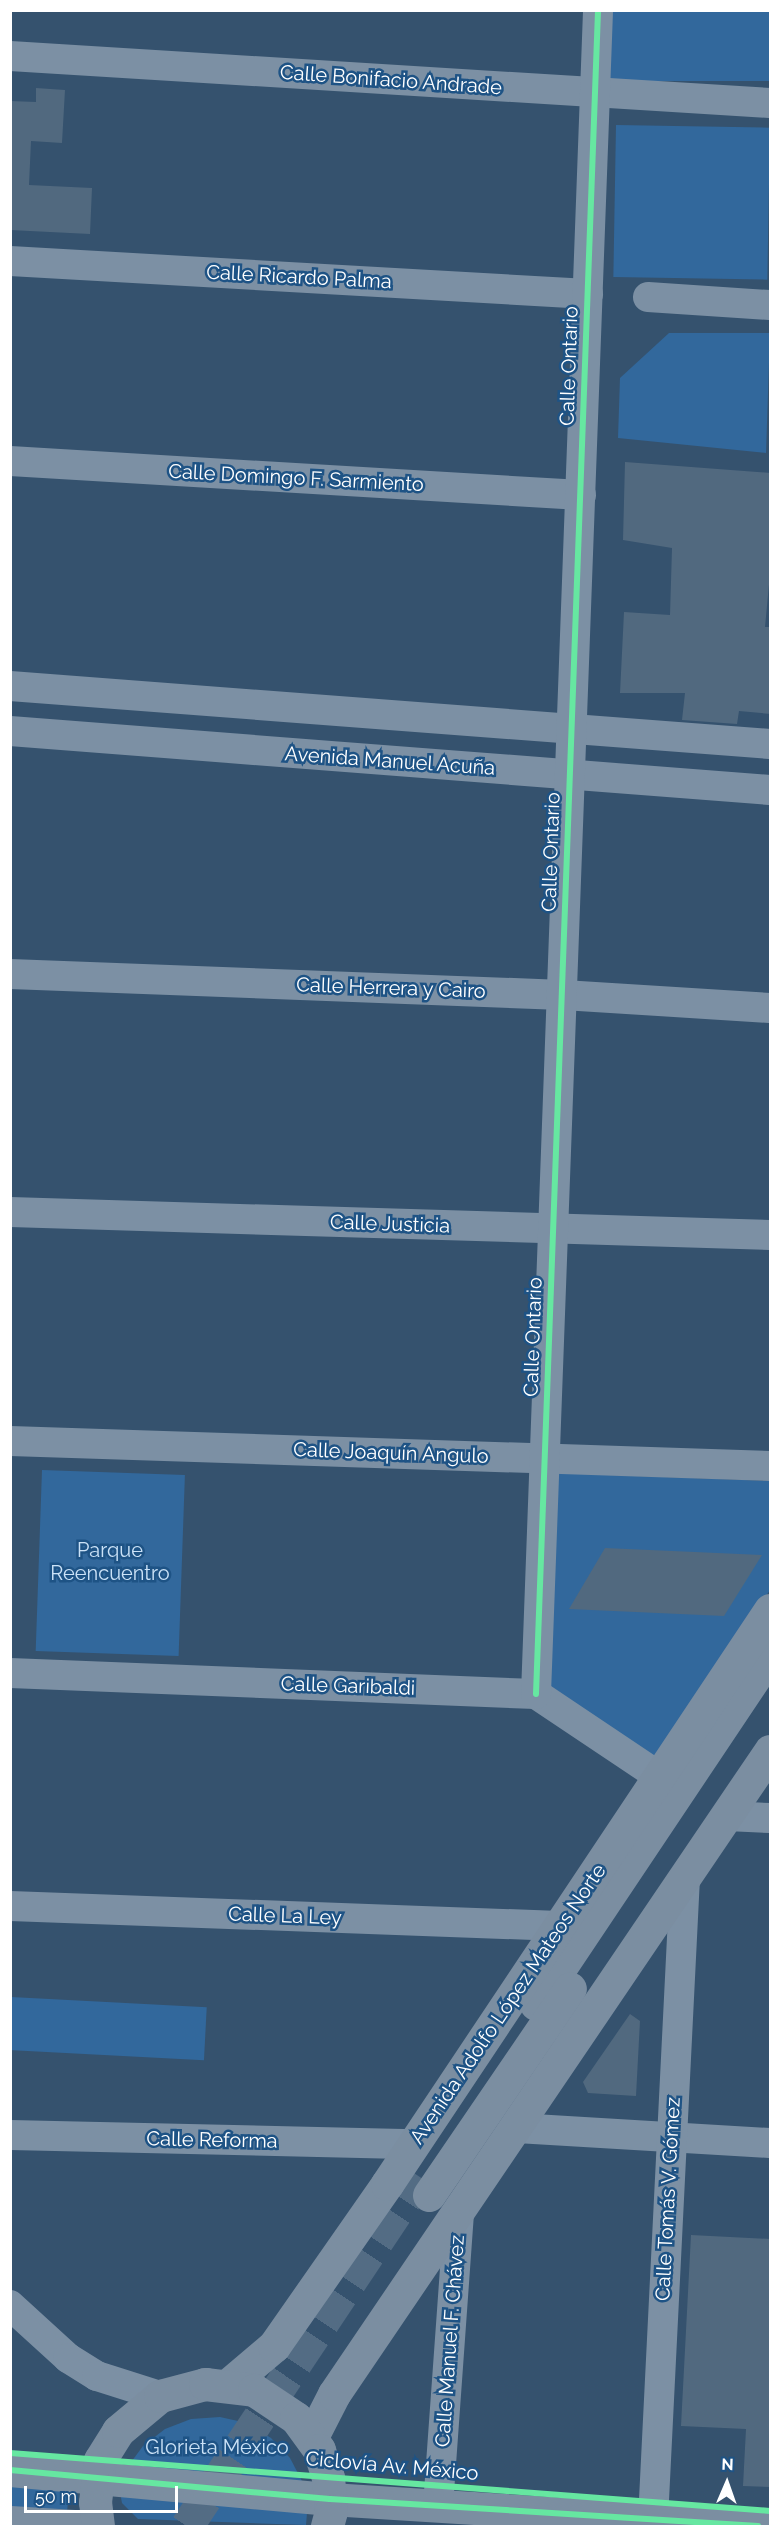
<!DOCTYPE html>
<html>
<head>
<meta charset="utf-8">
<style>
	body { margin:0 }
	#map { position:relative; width:781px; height:2537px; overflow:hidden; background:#35526e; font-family:Raleway,sans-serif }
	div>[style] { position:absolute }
	.green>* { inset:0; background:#32689c; transform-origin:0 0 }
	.building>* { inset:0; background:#51697f }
	.major-tunnel>* { height:33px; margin-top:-16.5px; transform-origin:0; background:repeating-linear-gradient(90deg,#536c84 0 33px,transparent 0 49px) }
	.minor>* { height:30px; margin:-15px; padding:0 15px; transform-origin:15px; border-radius:15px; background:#7c90a4 }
	.major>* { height:33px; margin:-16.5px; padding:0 16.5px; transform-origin:16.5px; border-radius:16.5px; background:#7b8ea1 }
	.cycleway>* { height:6px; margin:-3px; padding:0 3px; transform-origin:3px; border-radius:3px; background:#66e7a1 }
	span { translate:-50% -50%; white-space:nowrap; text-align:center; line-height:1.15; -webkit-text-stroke:5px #1e5385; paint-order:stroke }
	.street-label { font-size:20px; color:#fff }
	.park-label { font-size:20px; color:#cbe2f7 }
	.frame { position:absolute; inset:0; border:12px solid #fff; pointer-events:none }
	.north { position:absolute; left:697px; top:2453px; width:60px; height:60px; -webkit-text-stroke:4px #1e5385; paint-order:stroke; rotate:2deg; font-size:16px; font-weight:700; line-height:24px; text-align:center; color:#fff }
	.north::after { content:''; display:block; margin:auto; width:21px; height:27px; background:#fff; clip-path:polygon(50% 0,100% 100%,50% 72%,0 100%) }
	.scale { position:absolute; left:24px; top:2486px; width:154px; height:27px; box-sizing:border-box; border:3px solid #fff; border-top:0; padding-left:8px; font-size:18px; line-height:21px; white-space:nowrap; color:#fff; -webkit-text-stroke:4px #1e5385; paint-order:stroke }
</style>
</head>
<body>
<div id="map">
	<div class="green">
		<i style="left:610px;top:11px;width:160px;height:70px"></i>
		<i style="left:616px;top:125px;width:154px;height:152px;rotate:1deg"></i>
		<i style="clip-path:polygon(669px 333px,770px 333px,766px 453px,618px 438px,620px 378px)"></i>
		<i style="left:42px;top:1470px;width:143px;height:181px;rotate:2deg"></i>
		<i style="clip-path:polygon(558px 1473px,770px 1481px,770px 1590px,657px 1760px,550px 1689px)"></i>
		<i style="left:11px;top:1997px;width:196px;height:53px;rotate:3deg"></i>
		<i style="clip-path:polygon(220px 2417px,247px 2423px,271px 2438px,290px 2458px,303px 2483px,126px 2469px,143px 2446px,165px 2429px,191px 2419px)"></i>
		<i style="left:10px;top:2476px;width:60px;height:32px;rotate:5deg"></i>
		<i style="clip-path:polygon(120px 2492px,307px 2513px,306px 2525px,138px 2519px,122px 2503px)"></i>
	</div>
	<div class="building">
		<i style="clip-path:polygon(36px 88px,65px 90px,62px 143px,31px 141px,29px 185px,92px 188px,90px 234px,10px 230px,10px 101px,36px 102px)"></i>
		<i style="clip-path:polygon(625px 462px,771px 473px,771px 563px,765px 627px,771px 627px,771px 714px,739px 711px,737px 724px,682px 720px,685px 693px,620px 693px,624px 612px,670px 615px,672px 548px,623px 540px)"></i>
		<i style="clip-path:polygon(605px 1548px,762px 1555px,724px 1616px,569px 1609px)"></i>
		<i style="clip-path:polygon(630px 2014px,640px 2021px,636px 2096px,588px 2093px,583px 2082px)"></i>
		<i style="clip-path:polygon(691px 2235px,771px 2239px,771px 2487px,743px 2486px,746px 2429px,681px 2426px)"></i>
	</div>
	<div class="major-tunnel">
		<i style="left:187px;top:2526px;width:420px;rotate:-56.3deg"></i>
	</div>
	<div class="minor">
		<i style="left:10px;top:56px;width:761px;rotate:3.54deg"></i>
		<i style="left:10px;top:261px;width:579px;rotate:3.27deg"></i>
		<i style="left:648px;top:297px;width:122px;rotate:3.8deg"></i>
		<i style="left:10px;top:461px;width:572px;rotate:3.41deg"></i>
		<i style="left:10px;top:686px;width:762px;rotate:4.36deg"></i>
		<i style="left:10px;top:731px;width:762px;rotate:4.44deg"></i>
		<i style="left:10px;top:974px;width:553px;rotate:2.17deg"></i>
		<i style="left:563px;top:995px;width:207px;rotate:3.6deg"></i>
		<i style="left:10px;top:1212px;width:760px;rotate:1.73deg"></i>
		<i style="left:10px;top:1441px;width:760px;rotate:1.88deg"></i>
		<i style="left:10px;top:1673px;width:526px;rotate:2.29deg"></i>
		<i style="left:536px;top:1694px;width:149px;rotate:33.8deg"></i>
		<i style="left:536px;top:1694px;width:1685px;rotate:-87.89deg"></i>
		<i style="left:727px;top:1816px;width:43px;rotate:2.7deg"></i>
		<i style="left:10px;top:1906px;width:550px;rotate:2.08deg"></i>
		<i style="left:517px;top:2128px;width:253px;rotate:3.4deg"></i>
		<i style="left:10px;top:2135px;width:404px;rotate:1.3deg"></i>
		<i style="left:10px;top:2305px;width:79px;rotate:42.4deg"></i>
		<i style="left:68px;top:2358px;width:34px;rotate:32deg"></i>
		<i style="left:97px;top:2376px;width:66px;rotate:17.6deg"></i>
		<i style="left:438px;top:2506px;width:294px;rotate:-85.9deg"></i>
		<i style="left:653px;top:2520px;width:643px;rotate:-87.15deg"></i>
	</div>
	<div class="major">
		<i style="left:536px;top:2004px;width:420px;rotate:-56.2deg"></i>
		<i style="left:429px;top:2195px;width:250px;rotate:-55.7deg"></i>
		<i style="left:229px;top:2384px;width:59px;rotate:-40.2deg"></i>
		<i style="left:274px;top:2346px;width:198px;rotate:-55.1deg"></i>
		<i style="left:387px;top:2184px;width:690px;rotate:-56.29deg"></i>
		<i style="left:312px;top:2437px;width:48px;rotate:-62.9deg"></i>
		<i style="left:334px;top:2394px;width:777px;rotate:-55.86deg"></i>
		<i style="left:10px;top:2470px;width:321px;rotate:5.2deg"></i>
		<i style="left:330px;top:2499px;width:429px;rotate:3.6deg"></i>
		<i style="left:10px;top:2522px;width:64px;rotate:3.6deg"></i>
		<i style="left:98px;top:2526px;width:24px;rotate:-97deg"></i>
		<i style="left:95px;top:2502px;width:42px;rotate:-83.2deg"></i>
		<i style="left:100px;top:2460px;width:34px;rotate:-58deg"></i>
		<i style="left:118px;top:2431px;width:55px;rotate:-39.8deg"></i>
		<i style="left:160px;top:2396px;width:47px;rotate:-14.9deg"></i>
		<i style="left:205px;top:2384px;width:49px;rotate:7deg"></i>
		<i style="left:254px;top:2390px;width:50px;rotate:33.7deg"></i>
		<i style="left:296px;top:2418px;width:39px;rotate:54deg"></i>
		<i style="left:319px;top:2450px;width:28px;rotate:72deg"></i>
		<i style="left:328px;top:2477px;width:34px;rotate:85deg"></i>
		<i style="left:331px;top:2511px;width:16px;rotate:105deg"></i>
	</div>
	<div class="cycleway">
		<i style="left:536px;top:1694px;width:1685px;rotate:-87.89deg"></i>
		<i style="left:10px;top:2453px;width:762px;rotate:4.36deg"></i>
		<i style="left:10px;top:2470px;width:321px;rotate:5.2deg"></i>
		<i style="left:330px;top:2499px;width:429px;rotate:3.6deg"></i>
	</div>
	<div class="street-label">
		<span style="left:391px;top:80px;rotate:4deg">Calle Bonifacio Andrade</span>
		<span style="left:299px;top:277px;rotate:3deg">Calle Ricardo Palma</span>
		<span style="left:569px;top:366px;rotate:-88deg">Calle Ontario</span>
		<span style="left:296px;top:478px;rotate:3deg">Calle Domingo F. Sarmiento</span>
		<span style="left:390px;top:761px;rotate:4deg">Avenida Manuel Acuña</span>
		<span style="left:551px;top:852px;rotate:-88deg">Calle Ontario</span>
		<span style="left:391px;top:988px;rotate:2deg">Calle Herrera y Cairo</span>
		<span style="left:390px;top:1224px;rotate:2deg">Calle Justicia</span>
		<span style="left:533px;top:1337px;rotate:-88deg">Calle Ontario</span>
		<span style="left:391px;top:1453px;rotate:2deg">Calle Joaquín Angulo</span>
		<span style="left:348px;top:1686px;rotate:2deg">Calle Garibaldi</span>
		<span style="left:285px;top:1916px;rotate:2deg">Calle La Ley</span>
		<span style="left:508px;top:2004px;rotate:-56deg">Avenida Adolfo López Mateos Norte</span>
		<span style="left:212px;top:2140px;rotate:1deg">Calle Reforma</span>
		<span style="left:668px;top:2199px;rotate:-87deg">Calle Tomás V. Gómez</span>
		<span style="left:450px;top:2341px;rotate:-86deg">Calle Manuel F. Chávez</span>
		<span style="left:392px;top:2466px;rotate:5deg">Ciclovía Av. México</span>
	</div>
	<div class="park-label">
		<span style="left:110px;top:1562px">Parque<br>Reencuentro</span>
		<span style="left:217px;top:2447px">Glorieta México</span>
	</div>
	<div class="frame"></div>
	<div class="north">N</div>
	<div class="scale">50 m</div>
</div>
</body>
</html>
